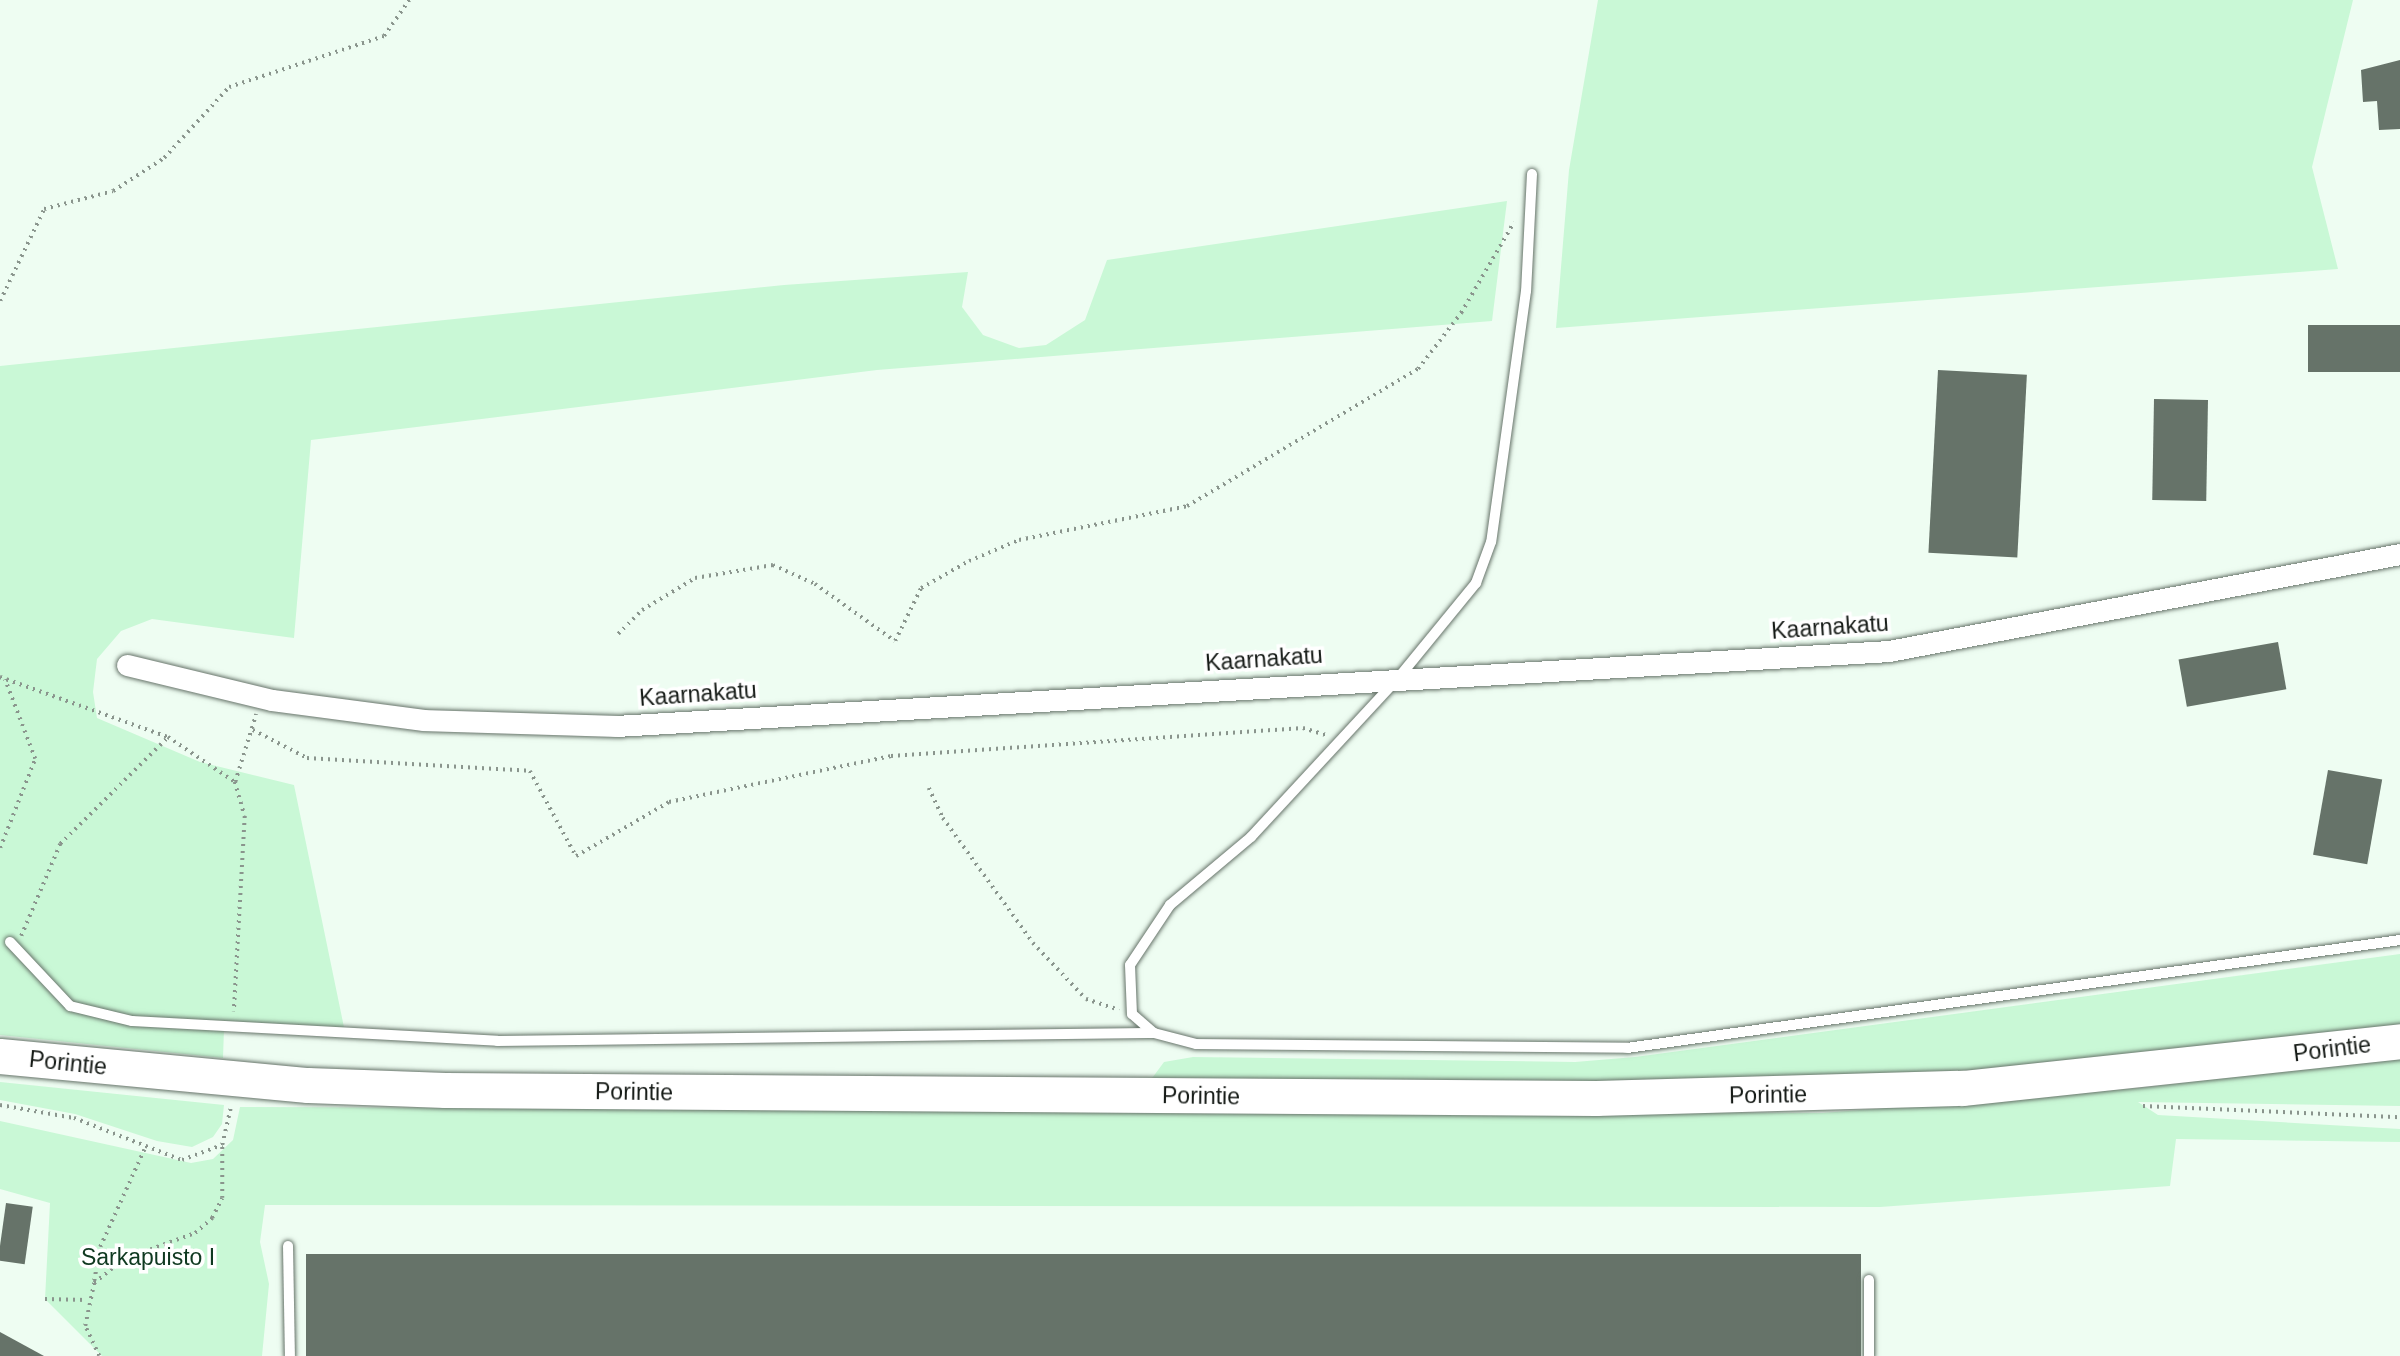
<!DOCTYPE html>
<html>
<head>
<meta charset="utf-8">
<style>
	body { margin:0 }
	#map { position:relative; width:2400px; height:1356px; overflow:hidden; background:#eefdf2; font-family:Arial,sans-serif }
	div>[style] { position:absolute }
	.green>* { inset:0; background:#c9f8d6 }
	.building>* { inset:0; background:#667369; transform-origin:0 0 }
	.path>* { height:3.5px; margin-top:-1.75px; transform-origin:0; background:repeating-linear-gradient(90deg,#8a958d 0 2px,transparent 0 7px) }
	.roads { filter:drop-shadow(0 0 2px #67746a) drop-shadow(0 0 2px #67746a) }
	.service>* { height:10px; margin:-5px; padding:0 5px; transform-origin:5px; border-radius:5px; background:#fff }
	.minor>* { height:21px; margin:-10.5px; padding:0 10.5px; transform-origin:10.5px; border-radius:10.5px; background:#fff }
	.trunk>* { height:35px; margin:-17.5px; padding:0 17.5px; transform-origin:17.5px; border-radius:17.5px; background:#fff }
	span { translate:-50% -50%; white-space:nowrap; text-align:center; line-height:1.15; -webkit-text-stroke:7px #fff; paint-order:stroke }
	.street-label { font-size:23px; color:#161b17 }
	.park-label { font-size:23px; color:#0f3920 }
</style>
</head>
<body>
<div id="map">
	<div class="green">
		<i style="clip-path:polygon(1598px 0,2353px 0,2312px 167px,2338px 269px,1556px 328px,1569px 170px)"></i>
		<i style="clip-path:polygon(1507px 201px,1492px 321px,877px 370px,311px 440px,294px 638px,152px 619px,121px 631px,97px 659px,93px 692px,97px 718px,200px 762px,294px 785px,346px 1037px,224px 1029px,223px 1058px,0 1035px,0 366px,784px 285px,968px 272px,962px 307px,983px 335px,1019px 348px,1046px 345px,1085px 320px,1107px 260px)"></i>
		<i style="clip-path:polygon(2400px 954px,2400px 1025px,2107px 1060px,1813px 1082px,1147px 1085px,1164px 1062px,1193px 1057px,1575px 1062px,1635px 1057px)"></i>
		<i style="clip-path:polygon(2400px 1056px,2400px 1106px,2138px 1102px,2158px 1115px,2400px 1129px,2400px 1142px,2176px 1139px,2170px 1186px,1880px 1207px,265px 1205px,260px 1242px,269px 1284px,262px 1356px,102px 1356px,45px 1299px,50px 1203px,0 1189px,0 1121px,191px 1163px,213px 1159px,233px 1140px,240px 1107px,1822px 1113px,2140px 1088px)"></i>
		<i style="clip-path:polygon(0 1082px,224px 1105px,222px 1124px,213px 1137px,192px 1147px,157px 1141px,75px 1114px,0 1100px)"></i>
	</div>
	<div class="building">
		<i style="clip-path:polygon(2400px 60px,2400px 129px,2379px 130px,2377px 101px,2363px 102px,2361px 70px)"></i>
		<i style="left:2400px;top:325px;width:47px;height:92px;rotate:90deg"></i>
		<i style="left:1938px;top:370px;width:89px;height:183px;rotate:3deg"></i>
		<i style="left:2154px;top:399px;width:54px;height:101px;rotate:1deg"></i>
		<i style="left:2278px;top:642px;width:48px;height:101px;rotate:80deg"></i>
		<i style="left:2328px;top:770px;width:55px;height:86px;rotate:10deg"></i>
		<i style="left:6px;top:1203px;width:27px;height:58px;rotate:8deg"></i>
		<i style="left:1861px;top:1254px;width:102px;height:1555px;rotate:90deg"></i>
		<i style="clip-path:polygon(0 1332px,44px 1356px,0 1356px)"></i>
	</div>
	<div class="path">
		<i style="left:0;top:301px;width:102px;rotate:-64.4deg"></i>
		<i style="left:44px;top:209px;width:71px;rotate:-14.6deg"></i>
		<i style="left:113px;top:191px;width:61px;rotate:-32.9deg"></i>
		<i style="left:164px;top:158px;width:96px;rotate:-47.5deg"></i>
		<i style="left:229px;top:87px;width:163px;rotate:-18.2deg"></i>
		<i style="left:384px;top:36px;width:44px;rotate:-55.2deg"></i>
		<i style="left:618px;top:634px;width:34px;rotate:-45deg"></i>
		<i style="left:642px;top:610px;width:62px;rotate:-31.1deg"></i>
		<i style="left:695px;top:578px;width:79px;rotate:-9.5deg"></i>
		<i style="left:773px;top:565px;width:46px;rotate:24.3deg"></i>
		<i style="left:815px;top:584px;width:98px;rotate:35.5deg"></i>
		<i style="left:895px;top:641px;width:59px;rotate:-63.9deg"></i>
		<i style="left:921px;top:588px;width:55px;rotate:-29.4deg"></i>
		<i style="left:969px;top:561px;width:54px;rotate:-22.8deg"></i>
		<i style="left:1019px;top:540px;width:171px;rotate:-11.4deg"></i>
		<i style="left:1187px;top:506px;width:269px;rotate:-30.7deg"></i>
		<i style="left:1418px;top:369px;width:71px;rotate:-52.5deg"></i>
		<i style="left:1461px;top:313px;width:105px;rotate:-59.8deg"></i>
		<i style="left:0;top:677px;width:178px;rotate:19.7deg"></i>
		<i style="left:168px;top:737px;width:81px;rotate:33.9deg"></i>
		<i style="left:235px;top:782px;width:35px;rotate:74deg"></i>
		<i style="left:245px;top:816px;width:196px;rotate:93.2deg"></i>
		<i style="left:253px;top:730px;width:61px;rotate:27.4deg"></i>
		<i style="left:307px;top:758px;width:223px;rotate:3.3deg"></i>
		<i style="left:530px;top:771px;width:97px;rotate:61.6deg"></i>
		<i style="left:576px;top:856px;width:108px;rotate:-30.1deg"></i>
		<i style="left:669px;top:802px;width:227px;rotate:-11.7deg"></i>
		<i style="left:891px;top:756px;width:413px;rotate:-3.9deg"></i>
		<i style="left:1303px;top:728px;width:24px;rotate:17deg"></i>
		<i style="left:235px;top:782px;width:71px;rotate:-72.8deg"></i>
		<i style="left:929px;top:788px;width:33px;rotate:65deg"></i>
		<i style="left:943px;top:818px;width:154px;rotate:54.2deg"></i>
		<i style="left:1033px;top:943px;width:77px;rotate:46.6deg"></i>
		<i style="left:1086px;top:999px;width:35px;rotate:18deg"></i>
		<i style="left:0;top:848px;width:96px;rotate:-68.5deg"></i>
		<i style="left:35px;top:759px;width:85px;rotate:-110.8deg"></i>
		<i style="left:21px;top:936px;width:100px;rotate:-67deg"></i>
		<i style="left:60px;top:844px;width:152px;rotate:-44.7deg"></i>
		<i style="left:0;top:1105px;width:75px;rotate:10deg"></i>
		<i style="left:74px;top:1118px;width:116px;rotate:21.3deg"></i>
		<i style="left:182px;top:1160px;width:43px;rotate:-20.6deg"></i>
		<i style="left:222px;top:1145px;width:37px;rotate:-77deg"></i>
		<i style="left:2143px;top:1106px;width:257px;rotate:2.5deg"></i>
		<i style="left:94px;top:1281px;width:35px;rotate:-80deg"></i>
		<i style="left:100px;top:1247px;width:107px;rotate:-65.6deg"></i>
		<i style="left:45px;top:1299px;width:42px;rotate:1.4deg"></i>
		<i style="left:99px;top:1356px;width:33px;rotate:-115deg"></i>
		<i style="left:85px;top:1326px;width:44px;rotate:-78.2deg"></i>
		<i style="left:94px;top:1283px;width:38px;rotate:-39deg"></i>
		<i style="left:124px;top:1259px;width:76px;rotate:-20.1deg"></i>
		<i style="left:195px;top:1233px;width:23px;rotate:-41deg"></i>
		<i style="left:212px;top:1218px;width:22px;rotate:-63deg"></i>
		<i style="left:222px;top:1198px;width:53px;rotate:-90deg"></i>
	</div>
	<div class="roads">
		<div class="service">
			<i style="left:1532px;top:174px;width:117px;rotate:92.9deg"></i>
			<i style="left:1526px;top:291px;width:253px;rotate:97.9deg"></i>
			<i style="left:1491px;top:542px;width:44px;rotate:110.1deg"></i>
			<i style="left:1476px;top:583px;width:120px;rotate:129.3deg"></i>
			<i style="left:1400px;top:676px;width:219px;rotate:132.8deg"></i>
			<i style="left:1251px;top:837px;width:106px;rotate:140deg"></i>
			<i style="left:1170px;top:905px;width:72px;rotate:123.7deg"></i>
			<i style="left:1130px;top:965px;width:49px;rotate:87.7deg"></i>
			<i style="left:1132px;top:1014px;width:29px;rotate:41deg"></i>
			<i style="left:1154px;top:1033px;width:43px;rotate:14.7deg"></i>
			<i style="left:1196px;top:1044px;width:431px;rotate:0.5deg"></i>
			<i style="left:1627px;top:1048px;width:781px;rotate:-7.95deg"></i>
			<i style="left:10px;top:942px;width:88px;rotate:46.8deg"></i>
			<i style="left:70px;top:1006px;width:64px;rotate:13.6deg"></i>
			<i style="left:132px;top:1021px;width:366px;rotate:3.1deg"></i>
			<i style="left:497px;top:1041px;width:657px;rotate:-0.7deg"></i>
			<i style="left:288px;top:1246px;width:110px;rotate:89deg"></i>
			<i style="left:1869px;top:1356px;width:76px;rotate:-90deg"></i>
		</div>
		<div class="minor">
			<i style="left:127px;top:665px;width:149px;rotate:13.6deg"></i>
			<i style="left:272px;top:700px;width:153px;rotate:7.5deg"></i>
			<i style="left:424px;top:720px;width:192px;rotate:1.8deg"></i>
			<i style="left:616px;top:726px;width:1275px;rotate:-3.37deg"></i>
			<i style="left:1889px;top:651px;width:520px;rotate:-10.75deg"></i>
		</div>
		<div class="trunk">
			<i style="left:0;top:1056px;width:309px;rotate:5.4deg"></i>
			<i style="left:308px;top:1085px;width:137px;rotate:2.1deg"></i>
			<i style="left:445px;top:1090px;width:1151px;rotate:0.4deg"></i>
			<i style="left:1596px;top:1098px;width:367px;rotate:-1.6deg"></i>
			<i style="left:1963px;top:1088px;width:440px;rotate:-6.1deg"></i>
		</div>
	</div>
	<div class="street-label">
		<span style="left:1830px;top:627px;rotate:-4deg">Kaarnakatu</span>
		<span style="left:1264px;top:659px;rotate:-4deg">Kaarnakatu</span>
		<span style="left:698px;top:694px;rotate:-4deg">Kaarnakatu</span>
		<span style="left:2332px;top:1049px;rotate:-7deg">Porintie</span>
		<span style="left:68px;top:1063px;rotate:6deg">Porintie</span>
		<span style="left:634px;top:1092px;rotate:1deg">Porintie</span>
		<span style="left:1768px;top:1095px;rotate:-1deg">Porintie</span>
		<span style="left:1201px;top:1096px;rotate:1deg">Porintie</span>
	</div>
	<div class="park-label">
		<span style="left:148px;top:1257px">Sarkapuisto I</span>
	</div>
</div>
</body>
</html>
